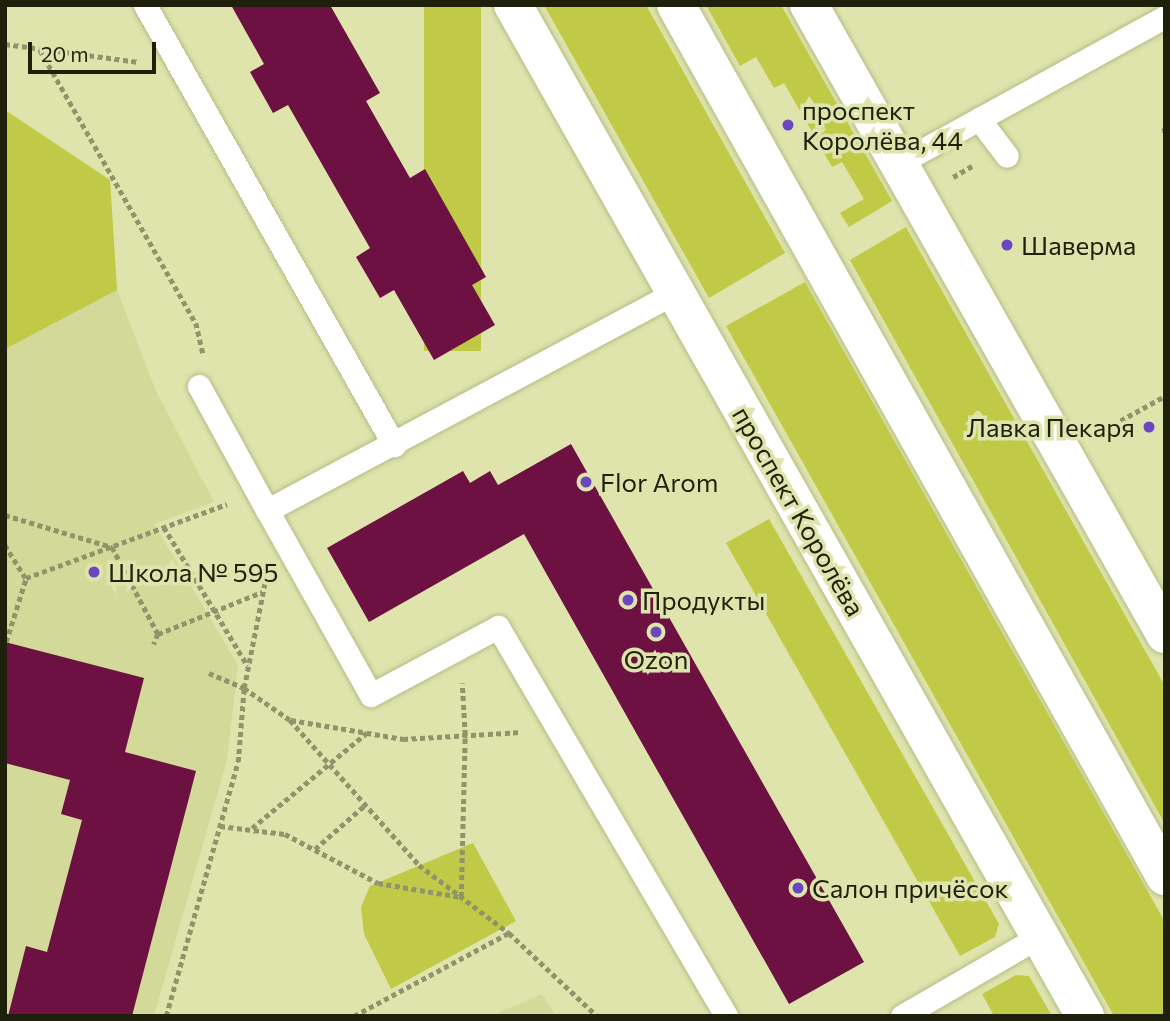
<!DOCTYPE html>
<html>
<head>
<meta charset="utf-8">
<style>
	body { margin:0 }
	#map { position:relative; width:1170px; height:1021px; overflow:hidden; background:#dee4ac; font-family:Commissioner,sans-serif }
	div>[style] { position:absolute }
	.built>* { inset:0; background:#d2d999 }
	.green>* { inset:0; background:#c1ca47; transform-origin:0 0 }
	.building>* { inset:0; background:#6c1142 }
	.path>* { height:4.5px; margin-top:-2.25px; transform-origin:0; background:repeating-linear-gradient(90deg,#90946b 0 5px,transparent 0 8.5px) }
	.roads { filter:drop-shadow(0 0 2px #b5bb84) drop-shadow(0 0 2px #b5bb84) }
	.service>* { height:23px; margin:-11.5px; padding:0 11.5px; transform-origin:11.5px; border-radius:11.5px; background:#fff }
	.minor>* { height:38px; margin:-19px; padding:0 19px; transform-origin:19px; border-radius:19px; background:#fff }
	.tertiary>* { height:38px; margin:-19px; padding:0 19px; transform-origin:19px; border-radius:19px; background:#fff }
	.dots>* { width:19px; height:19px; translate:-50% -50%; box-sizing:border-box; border:4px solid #dee4ac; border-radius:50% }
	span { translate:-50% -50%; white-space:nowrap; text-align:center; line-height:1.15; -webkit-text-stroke:7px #dee4ac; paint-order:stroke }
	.poi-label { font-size:26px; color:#1f200b }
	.left { translate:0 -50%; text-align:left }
	.right { translate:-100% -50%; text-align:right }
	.street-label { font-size:26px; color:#1f200b }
	.frame { position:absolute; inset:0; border:7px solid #1f200b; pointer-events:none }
	.scale { position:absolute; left:28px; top:42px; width:128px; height:32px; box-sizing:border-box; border:4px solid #1f200b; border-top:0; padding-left:9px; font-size:21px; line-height:24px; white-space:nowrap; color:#1f200b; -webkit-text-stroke:5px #dee4ac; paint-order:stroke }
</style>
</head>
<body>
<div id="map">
	<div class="built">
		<i style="clip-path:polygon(5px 110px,110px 180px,117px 290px,156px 391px,214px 502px,154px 524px,238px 665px,227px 760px,154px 1016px,5px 1016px)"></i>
		<i style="clip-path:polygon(542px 994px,556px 1016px,491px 1016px)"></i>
	</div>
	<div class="green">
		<i style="left:424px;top:5px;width:57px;height:346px"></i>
		<i style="clip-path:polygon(544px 5px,646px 5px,785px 253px,709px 298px)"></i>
		<i style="clip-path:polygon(706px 5px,781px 5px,892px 201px,849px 227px,840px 213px,864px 199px,842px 162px,832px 167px,784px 83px,774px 88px,756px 57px,740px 66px)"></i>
		<i style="clip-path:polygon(5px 110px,110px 180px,117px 290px,5px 349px)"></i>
		<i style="clip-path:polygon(906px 227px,1165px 686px,1165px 824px,850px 260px)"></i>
		<i style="clip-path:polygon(805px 282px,1165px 922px,1165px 1016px,1114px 1016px,726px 326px)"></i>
		<i style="clip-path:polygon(769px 519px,999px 924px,995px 937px,960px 956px,726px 543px)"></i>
		<i style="clip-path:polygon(473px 843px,516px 921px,391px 989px,364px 934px,361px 907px,370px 886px)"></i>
		<i style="clip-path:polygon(1016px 975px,1029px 976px,1052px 1016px,994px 1016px,982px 994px)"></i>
	</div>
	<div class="building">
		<i style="clip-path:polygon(231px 5px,330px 5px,380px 93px,366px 101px,410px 178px,425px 169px,486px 277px,472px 285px,495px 325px,434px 360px,394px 290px,380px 298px,356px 257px,370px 248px,288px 105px,273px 113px,250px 72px,264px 64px)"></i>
		<i style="clip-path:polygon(571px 444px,864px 962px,789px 1004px,524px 534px,369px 622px,327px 548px,463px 471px,470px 483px,490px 471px,498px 485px)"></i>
		<i style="clip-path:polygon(5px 642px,144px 678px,125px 752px,196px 771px,132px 1016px,8px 1016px,26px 946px,47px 952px,82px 820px,61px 814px,70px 780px,5px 763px)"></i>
	</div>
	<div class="path">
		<i style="left:5px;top:44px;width:135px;rotate:7.7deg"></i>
		<i style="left:40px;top:50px;width:314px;rotate:60.3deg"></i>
		<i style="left:196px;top:323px;width:32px;rotate:77deg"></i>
		<i style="left:1162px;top:131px;width:3px;rotate:-18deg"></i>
		<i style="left:953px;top:177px;width:22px;rotate:-30deg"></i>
		<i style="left:1098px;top:433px;width:77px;rotate:-28.9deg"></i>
		<i style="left:5px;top:515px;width:112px;rotate:16.7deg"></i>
		<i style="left:112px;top:547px;width:98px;rotate:62.1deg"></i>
		<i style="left:158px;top:634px;width:11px;rotate:112deg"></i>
		<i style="left:164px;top:527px;width:162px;rotate:58.9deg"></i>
		<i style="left:5px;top:545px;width:39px;rotate:58deg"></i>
		<i style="left:26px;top:578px;width:214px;rotate:-20.2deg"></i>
		<i style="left:158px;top:634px;width:112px;rotate:-22deg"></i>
		<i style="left:6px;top:642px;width:67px;rotate:-72.6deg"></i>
		<i style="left:209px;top:673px;width:38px;rotate:23deg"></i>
		<i style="left:244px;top:688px;width:56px;rotate:34.8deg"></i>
		<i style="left:290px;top:720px;width:194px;rotate:48.3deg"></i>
		<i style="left:419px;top:865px;width:113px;rotate:37.1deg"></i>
		<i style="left:509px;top:933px;width:121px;rotate:43.3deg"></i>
		<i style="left:291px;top:720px;width:114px;rotate:9.6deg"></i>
		<i style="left:403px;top:739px;width:119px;rotate:-3.4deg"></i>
		<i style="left:220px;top:826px;width:65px;rotate:7deg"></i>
		<i style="left:285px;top:834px;width:105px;rotate:27.8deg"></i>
		<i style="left:378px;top:883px;width:84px;rotate:9.6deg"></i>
		<i style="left:461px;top:897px;width:162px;rotate:-88.6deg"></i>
		<i style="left:465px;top:735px;width:52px;rotate:-93.3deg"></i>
		<i style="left:252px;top:828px;width:152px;rotate:-39.7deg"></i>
		<i style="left:315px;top:849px;width:67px;rotate:-41.3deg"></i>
		<i style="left:166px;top:1016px;width:264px;rotate:-74.2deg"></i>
		<i style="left:238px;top:762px;width:74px;rotate:-85.4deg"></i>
		<i style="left:244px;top:688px;width:113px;rotate:-78.8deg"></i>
		<i style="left:354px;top:1016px;width:176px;rotate:-28.2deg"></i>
	</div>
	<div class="roads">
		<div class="service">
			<i style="left:145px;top:5px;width:506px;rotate:60.49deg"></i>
			<i style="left:979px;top:119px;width:46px;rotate:52.9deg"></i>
			<i style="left:899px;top:163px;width:303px;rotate:-28.8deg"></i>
			<i style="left:676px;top:292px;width:463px;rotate:151.9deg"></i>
			<i style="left:267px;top:510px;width:212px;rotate:60.7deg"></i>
			<i style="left:371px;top:695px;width:144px;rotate:-28.2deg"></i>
			<i style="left:498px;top:627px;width:451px;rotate:59.6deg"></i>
			<i style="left:199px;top:386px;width:141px;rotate:61.3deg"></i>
			<i style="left:902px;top:1016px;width:160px;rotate:-30.1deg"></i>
		</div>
		<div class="minor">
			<i style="left:809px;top:5px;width:723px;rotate:60.49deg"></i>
		</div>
		<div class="tertiary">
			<i style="left:513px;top:5px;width:1162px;rotate:60.5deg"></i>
			<i style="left:676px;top:5px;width:999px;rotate:60.69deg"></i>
		</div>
	</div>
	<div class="dots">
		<i style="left:788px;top:125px;background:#6c46bf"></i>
		<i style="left:1007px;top:245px;background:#6c46bf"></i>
		<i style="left:1149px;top:427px;background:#6c46bf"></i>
		<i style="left:586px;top:482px;background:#6c46bf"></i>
		<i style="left:94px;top:572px;background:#6c46bf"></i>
		<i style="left:628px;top:600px;background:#6c46bf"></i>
		<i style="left:656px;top:632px;background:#6c46bf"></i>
		<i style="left:798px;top:888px;background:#6c46bf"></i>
	</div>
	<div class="poi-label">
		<span class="left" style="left:802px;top:125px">проспект<br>Королёва, 44</span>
		<span class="left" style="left:1021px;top:245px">Шаверма</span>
		<span class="right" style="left:1135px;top:427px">Лавка Пекаря</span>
		<span class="left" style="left:600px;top:482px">Flor Arom</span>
		<span class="left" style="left:108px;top:572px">Школа № 595</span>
		<span class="left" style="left:642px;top:600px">Продукты</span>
		<span style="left:656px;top:659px">Ozon</span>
		<span class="left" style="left:812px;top:888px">Салон причёсок</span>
	</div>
	<div class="street-label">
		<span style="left:799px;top:511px;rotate:60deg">проспект Королёва</span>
	</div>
	<div class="frame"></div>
	<div class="scale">20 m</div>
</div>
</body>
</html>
